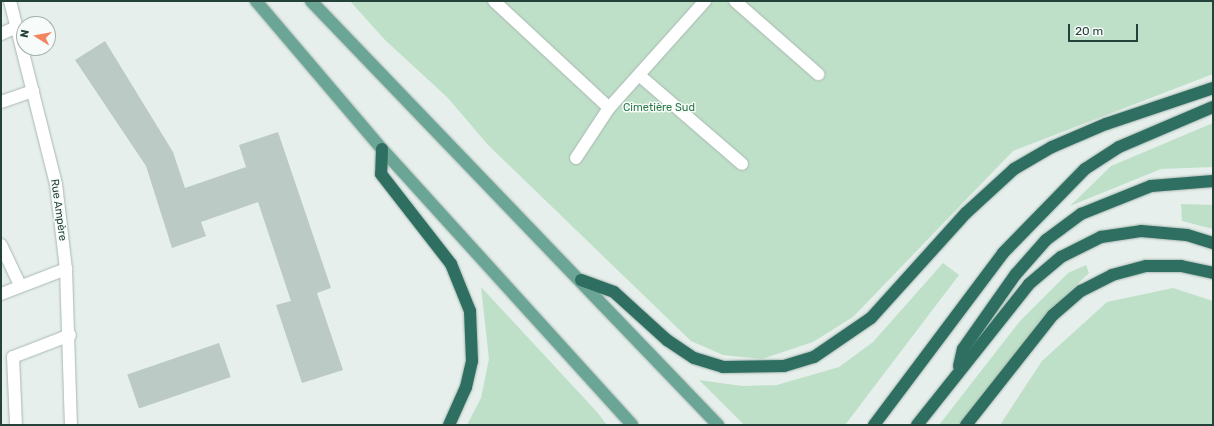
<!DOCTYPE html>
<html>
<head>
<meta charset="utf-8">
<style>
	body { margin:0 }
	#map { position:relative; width:1214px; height:426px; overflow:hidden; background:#e6efeb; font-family:Rubik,sans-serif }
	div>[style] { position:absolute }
	.green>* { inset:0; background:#bfe0c8 }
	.building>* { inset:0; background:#bbcac4; transform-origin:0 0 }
	.roads { filter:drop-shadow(0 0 1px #a8b8b2) drop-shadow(0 0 1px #a8b8b2) }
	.minor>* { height:12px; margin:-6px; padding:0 6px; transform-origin:6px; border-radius:6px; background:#fff }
	.major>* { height:12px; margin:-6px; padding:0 6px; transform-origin:6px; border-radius:6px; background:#6aa596 }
	.highway>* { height:12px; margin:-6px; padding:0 6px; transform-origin:6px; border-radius:6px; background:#2f6f62 }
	span { translate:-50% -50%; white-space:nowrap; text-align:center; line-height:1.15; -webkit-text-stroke:3px #f7fbf9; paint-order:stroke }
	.park-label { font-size:11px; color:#2d7a4b }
	.street-label { font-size:11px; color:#24423a }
	.frame { position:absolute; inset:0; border:2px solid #24423a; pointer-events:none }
	.north { position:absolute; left:16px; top:16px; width:40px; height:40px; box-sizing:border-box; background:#f7fbf9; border:1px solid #a3b1ad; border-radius:50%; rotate:281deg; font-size:11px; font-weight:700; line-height:16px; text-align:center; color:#24423a }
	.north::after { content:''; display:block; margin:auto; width:14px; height:18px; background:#f4845f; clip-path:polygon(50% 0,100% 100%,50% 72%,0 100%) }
	.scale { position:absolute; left:1068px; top:24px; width:70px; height:18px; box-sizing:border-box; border:2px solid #24423a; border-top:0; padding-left:5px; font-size:12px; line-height:14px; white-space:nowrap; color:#24423a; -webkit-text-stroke:3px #f7fbf9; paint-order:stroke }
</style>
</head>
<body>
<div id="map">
	<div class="green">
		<i style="clip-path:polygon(350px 1px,1213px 1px,1213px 74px,1013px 151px,853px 317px,813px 342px,762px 359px,723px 355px,691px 341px,488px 145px,448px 98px,385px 40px)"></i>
		<i style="clip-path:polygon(1213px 123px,1213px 167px,1161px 169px,1070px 206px,1111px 166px)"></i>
		<i style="clip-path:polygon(1181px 204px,1213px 205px,1213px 229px,1182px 221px)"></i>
		<i style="clip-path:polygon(943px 263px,959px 275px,845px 425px,744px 425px,699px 380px,742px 386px,777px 385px,839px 367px,873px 342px)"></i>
		<i style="clip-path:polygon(1086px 265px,1089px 273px,1041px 319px,963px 425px,939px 425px,1020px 321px,1068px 273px)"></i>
		<i style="clip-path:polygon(481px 287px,597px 412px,607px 425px,467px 425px,481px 398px,489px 359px)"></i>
		<i style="clip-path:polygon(1173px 288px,1213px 301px,1213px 425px,1000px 425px,1042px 361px,1107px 302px)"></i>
	</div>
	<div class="building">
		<i style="clip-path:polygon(105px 41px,173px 152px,185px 188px,246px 167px,239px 145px,278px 132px,331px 288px,317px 293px,343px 370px,302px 383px,276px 305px,291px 301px,258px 202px,201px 222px,206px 236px,172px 248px,146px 166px,75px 60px)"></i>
		<i style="left:219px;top:343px;width:36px;height:97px;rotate:71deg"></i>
	</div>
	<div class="roads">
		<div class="minor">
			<i style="left:10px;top:1px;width:189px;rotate:75.9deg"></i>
			<i style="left:56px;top:184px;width:86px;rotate:83.3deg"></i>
			<i style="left:66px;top:269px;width:156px;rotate:88.2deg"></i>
			<i style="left:494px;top:1px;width:157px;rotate:42.9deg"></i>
			<i style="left:735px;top:1px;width:111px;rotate:41.3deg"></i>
			<i style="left:1px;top:34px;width:17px;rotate:-25deg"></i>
			<i style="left:639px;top:75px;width:136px;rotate:40.8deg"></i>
			<i style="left:1px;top:102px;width:34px;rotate:-19deg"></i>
			<i style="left:576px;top:158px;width:60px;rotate:-56.6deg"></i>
			<i style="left:609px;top:108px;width:144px;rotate:-48.1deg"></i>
			<i style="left:1px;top:245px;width:44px;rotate:64.6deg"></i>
			<i style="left:1px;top:294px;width:70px;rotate:-21deg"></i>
			<i style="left:16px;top:425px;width:68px;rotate:-92.5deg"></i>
			<i style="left:13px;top:357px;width:61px;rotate:-21.1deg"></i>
		</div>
		<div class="major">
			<i style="left:256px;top:1px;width:194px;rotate:49.6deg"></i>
			<i style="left:382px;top:149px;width:372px;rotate:47.8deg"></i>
			<i style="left:311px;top:1px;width:588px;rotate:46.17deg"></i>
		</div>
		<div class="highway">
			<i style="left:382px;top:149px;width:25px;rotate:92deg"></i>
			<i style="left:381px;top:174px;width:114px;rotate:52.1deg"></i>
			<i style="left:451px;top:264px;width:51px;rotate:68deg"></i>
			<i style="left:470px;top:311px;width:50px;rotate:87.7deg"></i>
			<i style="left:472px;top:361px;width:27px;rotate:103deg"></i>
			<i style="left:466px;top:387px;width:42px;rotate:114.1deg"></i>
			<i style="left:581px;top:280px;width:35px;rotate:20deg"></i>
			<i style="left:614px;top:292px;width:72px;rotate:42.2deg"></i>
			<i style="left:667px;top:340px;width:32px;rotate:34deg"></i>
			<i style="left:694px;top:358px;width:30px;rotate:17deg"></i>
			<i style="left:723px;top:367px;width:61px;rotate:-0.9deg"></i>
			<i style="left:784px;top:366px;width:31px;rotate:-17deg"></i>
			<i style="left:814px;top:357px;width:69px;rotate:-34.4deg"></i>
			<i style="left:871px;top:318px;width:142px;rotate:-47.9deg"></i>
			<i style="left:966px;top:213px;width:65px;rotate:-42.5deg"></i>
			<i style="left:1014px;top:169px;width:44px;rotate:-30.1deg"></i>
			<i style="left:1052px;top:147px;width:59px;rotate:-23.1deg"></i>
			<i style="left:1106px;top:124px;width:113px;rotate:-18.6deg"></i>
			<i style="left:959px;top:366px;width:17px;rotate:-77deg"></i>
			<i style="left:963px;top:349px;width:92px;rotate:-54.8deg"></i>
			<i style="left:1016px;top:274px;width:45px;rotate:-48.6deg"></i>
			<i style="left:1046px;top:240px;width:44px;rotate:-36.6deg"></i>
			<i style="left:1081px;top:214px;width:75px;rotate:-21.8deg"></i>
			<i style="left:1151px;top:186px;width:62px;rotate:-4.6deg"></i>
			<i style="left:874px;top:425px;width:215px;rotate:-53.1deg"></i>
			<i style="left:1003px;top:253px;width:117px;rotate:-45.7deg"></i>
			<i style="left:1085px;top:169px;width:40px;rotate:-32.9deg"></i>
			<i style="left:1119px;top:147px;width:102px;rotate:-23.1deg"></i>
			<i style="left:917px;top:425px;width:180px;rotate:-51.5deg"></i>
			<i style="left:1029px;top:284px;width:42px;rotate:-40.2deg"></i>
			<i style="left:1061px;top:257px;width:45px;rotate:-26.6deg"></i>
			<i style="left:1101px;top:237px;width:40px;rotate:-8.5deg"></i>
			<i style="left:1141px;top:231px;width:46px;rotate:5deg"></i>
			<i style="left:1187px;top:235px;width:27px;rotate:17deg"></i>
			<i style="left:966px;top:425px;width:140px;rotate:-51.7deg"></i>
			<i style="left:1053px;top:315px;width:37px;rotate:-41deg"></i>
			<i style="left:1081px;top:291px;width:35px;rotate:-27deg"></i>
			<i style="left:1112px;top:275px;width:35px;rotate:-15deg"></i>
			<i style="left:1146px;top:266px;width:35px"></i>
			<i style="left:1181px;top:266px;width:33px;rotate:12deg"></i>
		</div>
	</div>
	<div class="park-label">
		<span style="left:659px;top:108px">Cimetière Sud</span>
	</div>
	<div class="street-label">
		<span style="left:58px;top:210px;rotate:82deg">Rue Ampère</span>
	</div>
	<div class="frame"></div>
	<div class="north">N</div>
	<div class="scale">20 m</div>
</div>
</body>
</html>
